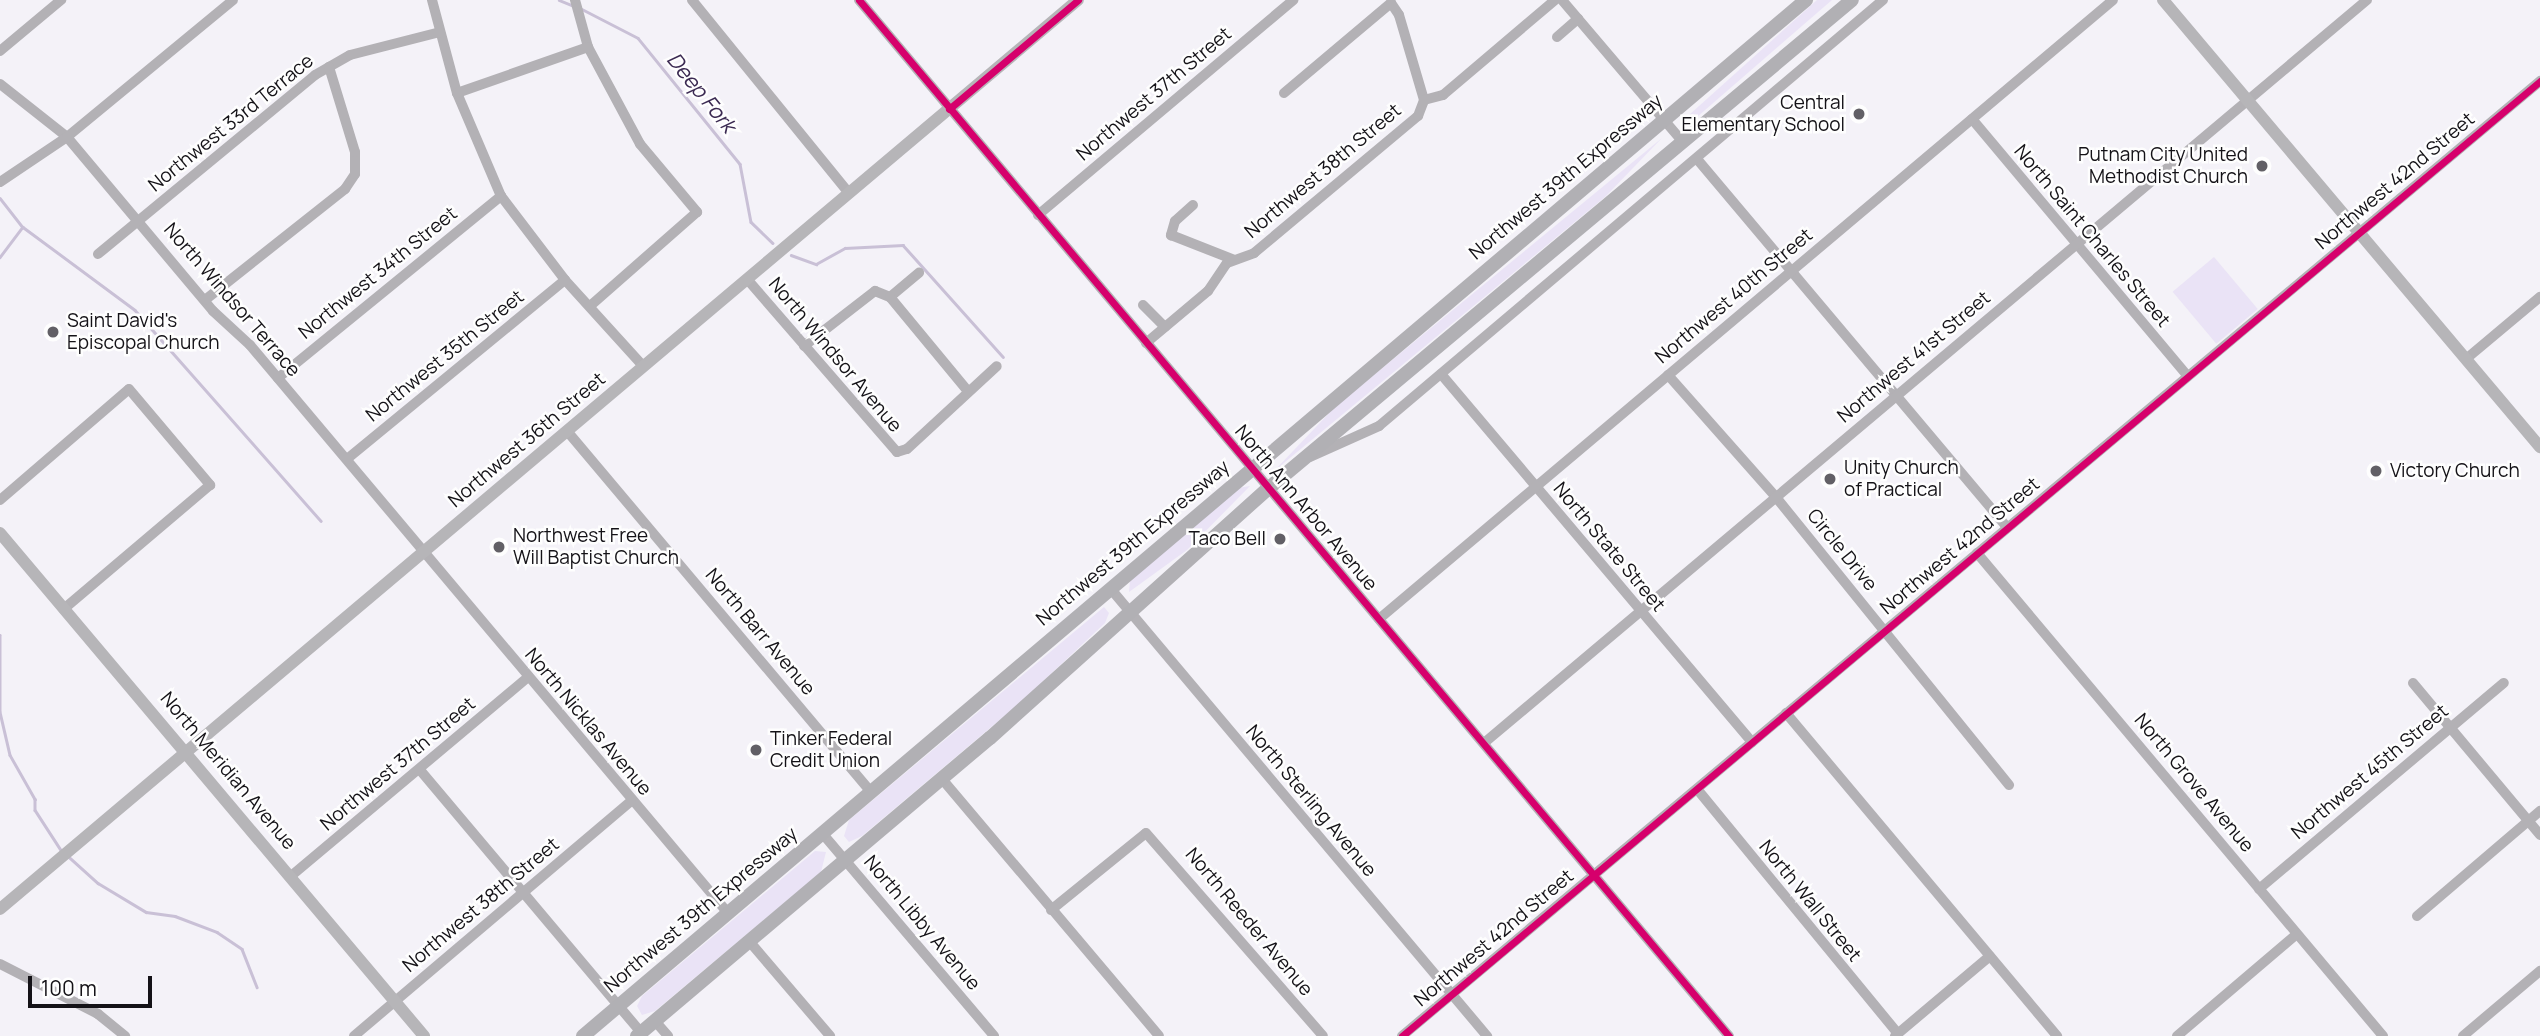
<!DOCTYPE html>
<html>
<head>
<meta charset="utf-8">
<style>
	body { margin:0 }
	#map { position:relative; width:2540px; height:1036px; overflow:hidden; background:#f4f2f8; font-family:Manrope,sans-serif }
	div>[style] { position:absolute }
	.green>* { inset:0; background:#eae3f6; transform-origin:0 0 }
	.stream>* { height:2.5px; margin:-1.25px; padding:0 1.25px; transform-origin:1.25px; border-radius:1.25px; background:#c9c0d6 }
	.minor>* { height:10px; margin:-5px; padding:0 5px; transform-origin:5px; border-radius:5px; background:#b3b1b5 }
	.major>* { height:12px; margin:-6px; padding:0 6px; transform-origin:6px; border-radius:6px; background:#b6b5b8 }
	.highway>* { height:14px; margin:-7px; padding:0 7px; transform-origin:7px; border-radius:7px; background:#b1b0b4 }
	.cycleway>* { height:7px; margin:-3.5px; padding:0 3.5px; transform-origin:3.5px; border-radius:3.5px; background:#d6006c }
	.dots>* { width:19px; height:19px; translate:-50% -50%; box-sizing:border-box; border:4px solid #fefefe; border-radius:50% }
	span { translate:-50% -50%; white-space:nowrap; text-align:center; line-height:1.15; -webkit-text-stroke:5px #fefefe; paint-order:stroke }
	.street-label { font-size:19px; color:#141217 }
	.poi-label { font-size:19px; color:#141217 }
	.right { translate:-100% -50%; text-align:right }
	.left { translate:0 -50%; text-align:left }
	.water-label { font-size:21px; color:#3b2a52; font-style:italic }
	.scale { position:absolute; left:28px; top:976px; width:124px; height:32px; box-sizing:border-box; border:4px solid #141217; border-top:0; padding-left:9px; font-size:21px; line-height:24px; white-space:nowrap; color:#141217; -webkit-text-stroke:5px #fefefe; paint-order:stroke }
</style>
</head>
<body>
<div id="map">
	<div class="green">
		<i style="clip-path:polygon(1817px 0,1832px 0,1689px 124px,1689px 115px)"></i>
		<i style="clip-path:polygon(1662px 138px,1605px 197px,1273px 472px,1335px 407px)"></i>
		<i style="left:2214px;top:257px;width:68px;height:54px;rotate:50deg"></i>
		<i style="clip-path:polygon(1250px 486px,1187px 550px,1129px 592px,1130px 580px,1238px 488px)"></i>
		<i style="clip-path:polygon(1104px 607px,1109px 613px,1105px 623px,1021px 702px,862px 836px,849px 842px,844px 836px,849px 820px)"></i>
		<i style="clip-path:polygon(815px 851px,826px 852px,821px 872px,655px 1011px,642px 1015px,637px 1006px,642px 996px)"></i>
	</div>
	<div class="stream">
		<i style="left:559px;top:0;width:16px;rotate:22deg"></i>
		<i style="left:580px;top:8px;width:65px;rotate:27.3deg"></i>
		<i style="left:638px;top:38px;width:162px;rotate:51deg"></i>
		<i style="left:740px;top:164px;width:59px;rotate:79.3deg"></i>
		<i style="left:751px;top:222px;width:30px;rotate:44deg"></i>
		<i style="left:0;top:198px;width:37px;rotate:52deg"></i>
		<i style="left:23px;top:227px;width:38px;rotate:127deg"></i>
		<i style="left:23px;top:227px;width:139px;rotate:36.5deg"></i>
		<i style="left:135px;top:310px;width:281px;rotate:48.6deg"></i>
		<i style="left:791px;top:255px;width:27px;rotate:20deg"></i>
		<i style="left:816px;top:264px;width:33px;rotate:-29deg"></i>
		<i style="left:845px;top:248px;width:58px;rotate:-3deg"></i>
		<i style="left:903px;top:245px;width:150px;rotate:48.2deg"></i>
		<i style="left:0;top:635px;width:76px;rotate:90deg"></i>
		<i style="left:0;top:712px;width:44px;rotate:76.9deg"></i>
		<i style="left:10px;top:755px;width:51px;rotate:60.4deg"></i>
		<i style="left:35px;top:799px;width:11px;rotate:90deg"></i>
		<i style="left:35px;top:810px;width:48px;rotate:57deg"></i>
		<i style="left:69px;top:857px;width:39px;rotate:42deg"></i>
		<i style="left:98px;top:883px;width:56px;rotate:31.1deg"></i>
		<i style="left:146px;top:912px;width:29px;rotate:8deg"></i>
		<i style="left:175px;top:916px;width:45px;rotate:20.9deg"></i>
		<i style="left:217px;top:932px;width:30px;rotate:34deg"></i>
		<i style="left:242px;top:949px;width:41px;rotate:68.5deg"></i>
	</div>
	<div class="minor">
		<i style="left:432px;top:0;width:96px;rotate:75deg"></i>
		<i style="left:457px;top:93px;width:112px;rotate:66.9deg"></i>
		<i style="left:501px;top:196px;width:106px;rotate:52.7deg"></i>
		<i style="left:565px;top:280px;width:116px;rotate:47.8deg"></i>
		<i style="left:575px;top:0;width:49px;rotate:74.5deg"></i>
		<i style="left:588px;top:47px;width:110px;rotate:61.8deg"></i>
		<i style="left:640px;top:144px;width:89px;rotate:50deg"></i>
		<i style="left:697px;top:212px;width:142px;rotate:138.7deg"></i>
		<i style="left:692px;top:0;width:249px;rotate:50.9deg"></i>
		<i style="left:859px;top:0;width:1353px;rotate:49.98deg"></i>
		<i style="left:1562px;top:0;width:184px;rotate:49.6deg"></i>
		<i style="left:1557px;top:37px;width:28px;rotate:-41deg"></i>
		<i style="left:0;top:51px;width:80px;rotate:-39.9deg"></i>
		<i style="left:0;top:84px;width:85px;rotate:38.3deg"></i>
		<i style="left:67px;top:137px;width:227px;rotate:50deg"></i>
		<i style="left:213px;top:311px;width:50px;rotate:42.6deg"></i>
		<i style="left:250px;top:345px;width:742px;rotate:49.92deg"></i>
		<i style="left:457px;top:93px;width:139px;rotate:-19.3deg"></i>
		<i style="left:1284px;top:93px;width:140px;rotate:-40.1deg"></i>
		<i style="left:1391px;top:3px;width:14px;rotate:56deg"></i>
		<i style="left:1399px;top:15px;width:89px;rotate:73.6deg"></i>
		<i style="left:1972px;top:119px;width:334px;rotate:50deg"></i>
		<i style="left:1697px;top:159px;width:481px;rotate:49.9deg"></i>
		<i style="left:0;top:182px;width:81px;rotate:-33.9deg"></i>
		<i style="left:67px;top:137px;width:215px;rotate:-39.5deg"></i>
		<i style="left:1193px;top:205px;width:24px;rotate:138deg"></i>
		<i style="left:1175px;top:221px;width:15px;rotate:106deg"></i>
		<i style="left:1171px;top:235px;width:66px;rotate:21.5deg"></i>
		<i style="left:1038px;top:215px;width:334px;rotate:-40.1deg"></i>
		<i style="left:98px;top:254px;width:281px;rotate:-39.5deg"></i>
		<i style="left:315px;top:75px;width:40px;rotate:-29.7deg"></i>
		<i style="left:350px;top:55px;width:93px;rotate:-14.3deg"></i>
		<i style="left:747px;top:279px;width:229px;rotate:49.1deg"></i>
		<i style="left:897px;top:452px;width:10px;rotate:-17deg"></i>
		<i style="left:907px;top:449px;width:122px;rotate:-42.7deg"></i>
		<i style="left:890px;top:297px;width:38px;rotate:-40deg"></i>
		<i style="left:205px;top:300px;width:179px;rotate:-38.4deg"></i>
		<i style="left:345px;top:189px;width:18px;rotate:-56deg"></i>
		<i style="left:355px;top:174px;width:22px;rotate:-90deg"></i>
		<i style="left:355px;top:152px;width:89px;rotate:-107deg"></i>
		<i style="left:1143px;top:305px;width:31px;rotate:45deg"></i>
		<i style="left:1146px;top:343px;width:81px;rotate:-40deg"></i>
		<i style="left:1208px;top:291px;width:34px;rotate:-56deg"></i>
		<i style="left:1227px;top:263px;width:29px;rotate:-20deg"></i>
		<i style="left:1254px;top:253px;width:214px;rotate:-39.9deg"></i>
		<i style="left:1418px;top:116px;width:17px;rotate:-69deg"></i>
		<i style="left:1424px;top:100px;width:20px;rotate:-15deg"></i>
		<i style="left:1443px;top:95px;width:147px;rotate:-40.3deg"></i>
		<i style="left:804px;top:346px;width:90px;rotate:-37.8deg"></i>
		<i style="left:875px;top:291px;width:16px;rotate:22deg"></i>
		<i style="left:890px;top:297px;width:121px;rotate:50.4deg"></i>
		<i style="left:2466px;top:359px;width:97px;rotate:-40deg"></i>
		<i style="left:1441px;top:374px;width:482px;rotate:49.8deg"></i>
		<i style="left:1668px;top:375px;width:162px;rotate:48.5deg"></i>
		<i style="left:1775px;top:496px;width:372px;rotate:51deg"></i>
		<i style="left:278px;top:378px;width:288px;rotate:-39.2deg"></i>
		<i style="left:567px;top:431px;width:472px;rotate:49.9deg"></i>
		<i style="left:1310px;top:457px;width:76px;rotate:-24.2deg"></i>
		<i style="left:1379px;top:426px;width:660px;rotate:-40.21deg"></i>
		<i style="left:347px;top:459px;width:282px;rotate:-39.4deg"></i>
		<i style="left:0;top:500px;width:170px;rotate:-40.7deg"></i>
		<i style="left:129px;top:389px;width:126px;rotate:49.8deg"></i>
		<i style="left:210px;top:485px;width:192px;rotate:139.7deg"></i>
		<i style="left:1977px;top:553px;width:631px;rotate:49.95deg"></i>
		<i style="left:1110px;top:588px;width:586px;rotate:49.92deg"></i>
		<i style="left:1379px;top:619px;width:960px;rotate:-40.14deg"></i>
		<i style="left:2413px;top:683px;width:198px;rotate:50.1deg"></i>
		<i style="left:1786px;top:713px;width:422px;rotate:50deg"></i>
		<i style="left:1484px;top:743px;width:1154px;rotate:-40.08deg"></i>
		<i style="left:420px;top:770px;width:343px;rotate:49.9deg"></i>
		<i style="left:942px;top:779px;width:336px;rotate:49.8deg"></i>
		<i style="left:1697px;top:789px;width:317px;rotate:50.6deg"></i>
		<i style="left:822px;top:833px;width:266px;rotate:49.7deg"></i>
		<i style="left:291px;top:876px;width:308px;rotate:-40deg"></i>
		<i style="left:2259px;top:889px;width:320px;rotate:-40.1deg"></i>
		<i style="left:1051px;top:910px;width:122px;rotate:-39deg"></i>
		<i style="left:1146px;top:833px;width:269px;rotate:48.9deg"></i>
		<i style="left:2417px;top:916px;width:162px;rotate:-40.5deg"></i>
		<i style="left:749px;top:941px;width:125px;rotate:49.5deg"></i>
		<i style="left:0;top:964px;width:110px;rotate:27deg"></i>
		<i style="left:98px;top:1014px;width:35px;rotate:39deg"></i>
		<i style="left:655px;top:1021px;width:20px;rotate:49deg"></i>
		<i style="left:354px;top:1036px;width:363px;rotate:-40.3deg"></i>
		<i style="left:1402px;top:1036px;width:1486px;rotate:-40deg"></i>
		<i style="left:1895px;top:1036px;width:124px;rotate:-40.1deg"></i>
		<i style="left:2177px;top:1036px;width:157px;rotate:-40.4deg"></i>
		<i style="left:2463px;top:1036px;width:101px;rotate:-40.2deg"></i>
	</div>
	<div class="major">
		<i style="left:2163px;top:0;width:585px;rotate:49.86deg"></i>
		<i style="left:0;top:533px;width:658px;rotate:49.87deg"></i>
		<i style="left:0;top:909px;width:1410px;rotate:-40.14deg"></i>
	</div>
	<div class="highway">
		<i style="left:583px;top:1036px;width:1603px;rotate:-40.27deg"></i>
		<i style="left:637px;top:1036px;width:462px;rotate:-40.2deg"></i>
		<i style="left:990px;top:738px;width:375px;rotate:-41.9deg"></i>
		<i style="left:1269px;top:488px;width:760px;rotate:-39.93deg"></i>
	</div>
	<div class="cycleway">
		<i style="left:859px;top:0;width:1353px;rotate:49.98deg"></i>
		<i style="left:949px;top:109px;width:169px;rotate:-40.2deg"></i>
		<i style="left:1402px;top:1036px;width:1486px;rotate:-40deg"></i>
	</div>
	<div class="dots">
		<i style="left:1859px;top:114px;background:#626066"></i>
		<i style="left:2262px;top:166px;background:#626066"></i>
		<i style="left:53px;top:332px;background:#626066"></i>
		<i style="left:2376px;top:471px;background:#626066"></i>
		<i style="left:1830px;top:479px;background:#626066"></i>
		<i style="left:1280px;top:539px;background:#626066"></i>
		<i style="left:499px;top:547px;background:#626066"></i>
		<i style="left:756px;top:750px;background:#626066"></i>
	</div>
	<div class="street-label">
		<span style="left:1154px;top:94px;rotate:-40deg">Northwest 37th Street</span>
		<span style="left:231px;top:123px;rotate:-39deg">Northwest 33rd Terrace</span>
		<span style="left:1323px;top:171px;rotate:-40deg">Northwest 38th Street</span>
		<span style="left:1566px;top:177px;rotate:-40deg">Northwest 39th Expressway</span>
		<span style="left:2395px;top:181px;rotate:-40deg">Northwest 42nd Street</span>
		<span style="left:2092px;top:236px;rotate:50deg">North Saint Charles Street</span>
		<span style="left:378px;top:273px;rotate:-39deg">Northwest 34th Street</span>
		<span style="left:1734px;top:296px;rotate:-40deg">Northwest 40th Street</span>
		<span style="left:232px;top:300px;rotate:49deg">North Windsor Terrace</span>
		<span style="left:835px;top:355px;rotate:50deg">North Windsor Avenue</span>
		<span style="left:445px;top:356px;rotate:-39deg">Northwest 35th Street</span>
		<span style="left:1914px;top:357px;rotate:-40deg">Northwest 41st Street</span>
		<span style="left:527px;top:440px;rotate:-40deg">Northwest 36th Street</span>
		<span style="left:1306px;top:508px;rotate:50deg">North Ann Arbor Avenue</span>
		<span style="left:1133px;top:543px;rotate:-40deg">Northwest 39th Expressway</span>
		<span style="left:1960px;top:546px;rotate:-40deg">Northwest 42nd Street</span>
		<span style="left:1609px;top:547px;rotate:50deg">North State Street</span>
		<span style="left:1842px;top:550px;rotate:51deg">Circle Drive</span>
		<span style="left:760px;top:632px;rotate:50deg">North Barr Avenue</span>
		<span style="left:588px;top:722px;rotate:50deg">North Nicklas Avenue</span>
		<span style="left:398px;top:764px;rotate:-40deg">Northwest 37th Street</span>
		<span style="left:228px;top:771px;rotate:50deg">North Meridian Avenue</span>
		<span style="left:2370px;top:772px;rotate:-40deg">Northwest 45th Street</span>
		<span style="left:2194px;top:783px;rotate:50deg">North Grove Avenue</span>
		<span style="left:1311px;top:801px;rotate:50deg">North Sterling Avenue</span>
		<span style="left:1810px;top:901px;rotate:51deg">North Wall Street</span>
		<span style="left:481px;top:905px;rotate:-40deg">Northwest 38th Street</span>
		<span style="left:701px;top:910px;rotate:-40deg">Northwest 39th Expressway</span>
		<span style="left:1249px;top:922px;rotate:50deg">North Reeder Avenue</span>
		<span style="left:922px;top:923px;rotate:50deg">North Libby Avenue</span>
		<span style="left:1494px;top:938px;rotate:-40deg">Northwest 42nd Street</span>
	</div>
	<div class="poi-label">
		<span class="right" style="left:1845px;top:114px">Central<br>Elementary School</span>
		<span class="right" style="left:2248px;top:166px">Putnam City United<br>Methodist Church</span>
		<span class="left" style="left:67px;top:332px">Saint David's<br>Episcopal Church</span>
		<span class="left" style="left:1844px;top:479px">Unity Church<br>of Practical</span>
		<span class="left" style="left:2390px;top:471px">Victory Church</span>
		<span class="left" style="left:513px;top:547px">Northwest Free<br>Will Baptist Church</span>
		<span class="right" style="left:1266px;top:539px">Taco Bell</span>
		<span class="left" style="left:770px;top:750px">Tinker Federal<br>Credit Union</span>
	</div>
	<div class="water-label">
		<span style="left:702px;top:92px;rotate:51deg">Deep Fork</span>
	</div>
	<div class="scale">100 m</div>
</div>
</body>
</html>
